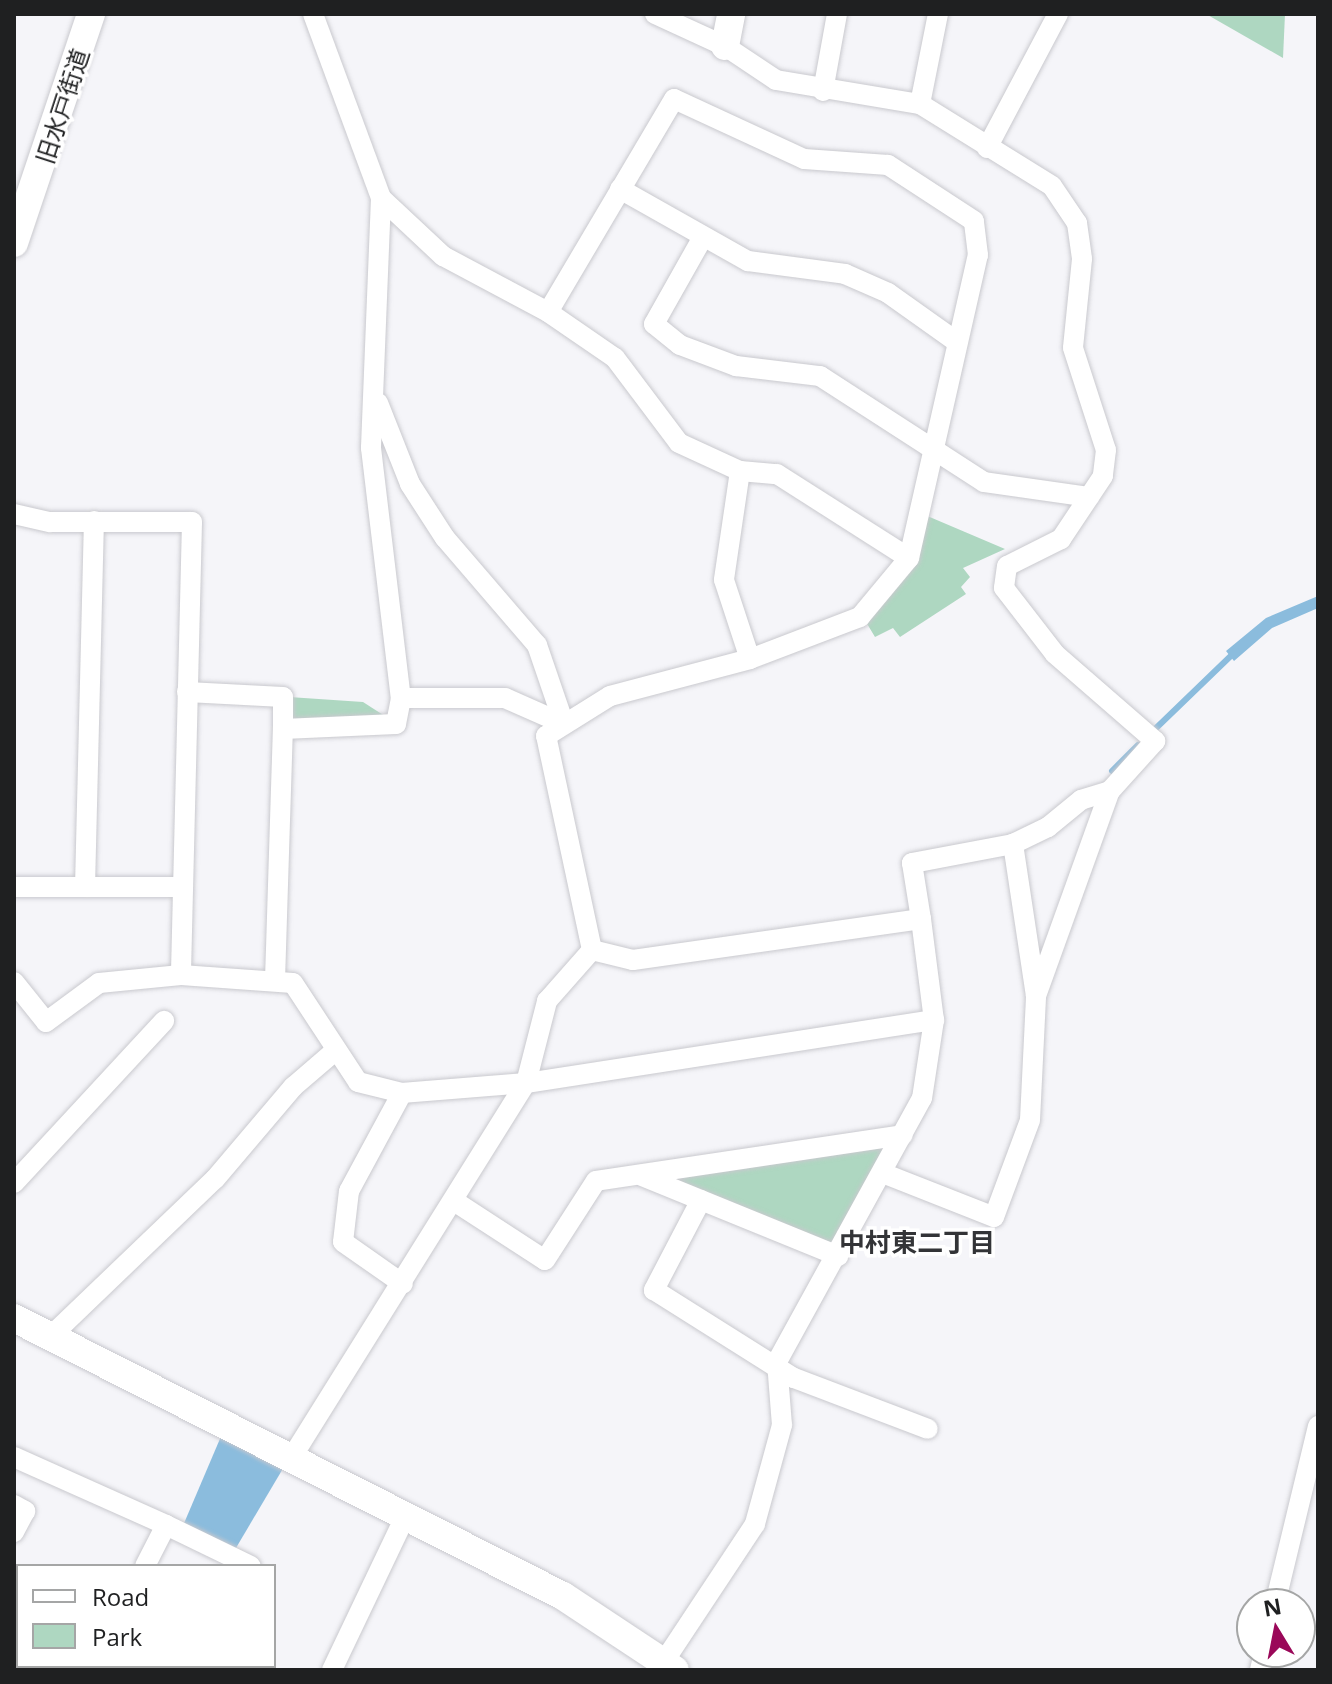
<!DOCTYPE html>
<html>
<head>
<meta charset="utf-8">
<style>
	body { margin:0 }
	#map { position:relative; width:1332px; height:1684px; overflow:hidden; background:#f5f5f9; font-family:"Open Sans","Noto Sans JP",sans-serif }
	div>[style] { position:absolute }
	.green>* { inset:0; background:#aed7c1 }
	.water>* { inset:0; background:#8bbcdd }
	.stream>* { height:6px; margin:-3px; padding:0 3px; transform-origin:3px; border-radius:3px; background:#8bbcdd }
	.roads { filter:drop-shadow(0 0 2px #c9c9ce) drop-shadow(0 0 2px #c9c9ce) }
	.street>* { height:20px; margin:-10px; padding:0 10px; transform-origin:10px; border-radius:10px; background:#fff }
	.secondary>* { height:28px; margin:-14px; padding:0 14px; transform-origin:14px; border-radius:14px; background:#fff }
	span { translate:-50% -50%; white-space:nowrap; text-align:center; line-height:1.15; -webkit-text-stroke:7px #fff; paint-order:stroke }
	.street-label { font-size:24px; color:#1f2021 }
	.neighbourhood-label { font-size:26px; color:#333437; font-weight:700 }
	.frame { position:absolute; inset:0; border:16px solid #1f2021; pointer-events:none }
	.legend { position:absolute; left:16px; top:1564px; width:260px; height:104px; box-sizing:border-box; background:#fff; border:2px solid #a5a6a6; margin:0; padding:10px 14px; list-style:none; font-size:24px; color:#1f2021 }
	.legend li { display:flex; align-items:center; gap:16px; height:40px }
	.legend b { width:40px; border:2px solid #a5a6a6 }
	.north { position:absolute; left:1236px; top:1588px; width:80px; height:80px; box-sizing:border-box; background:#fff; border:2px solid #a5a6a6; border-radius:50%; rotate:350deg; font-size:22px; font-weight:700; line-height:32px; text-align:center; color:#1f2021 }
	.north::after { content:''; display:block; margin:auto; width:28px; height:36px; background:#9a0859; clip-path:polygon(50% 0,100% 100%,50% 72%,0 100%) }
</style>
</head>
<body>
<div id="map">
	<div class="green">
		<i style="clip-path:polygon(1206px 14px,1285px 14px,1283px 58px)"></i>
		<i style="clip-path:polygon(925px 515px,1005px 549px,963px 568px,970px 577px,961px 587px,966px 594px,900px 637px,893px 628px,875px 637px,866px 622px,918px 561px)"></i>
		<i style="clip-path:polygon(289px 697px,363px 702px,391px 720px,287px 725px)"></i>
		<i style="clip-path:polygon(896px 1139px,836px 1249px,653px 1176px)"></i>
	</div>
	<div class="water">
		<i style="clip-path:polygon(1318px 596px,1318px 608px,1272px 628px,1234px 661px,1226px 651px,1266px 618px)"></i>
		<i style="clip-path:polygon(225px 1427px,288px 1460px,233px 1553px,182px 1528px)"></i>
	</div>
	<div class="stream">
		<i style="left:1152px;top:732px;width:117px;rotate:-44deg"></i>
		<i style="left:1112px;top:771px;width:37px;rotate:-45deg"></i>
	</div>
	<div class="roads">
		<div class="street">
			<i style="left:313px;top:14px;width:196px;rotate:69.7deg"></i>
			<i style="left:381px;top:198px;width:250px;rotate:92.3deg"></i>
			<i style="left:371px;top:448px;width:252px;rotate:83.2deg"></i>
			<i style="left:655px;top:14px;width:77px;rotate:24.6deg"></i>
			<i style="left:725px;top:46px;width:61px;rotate:33.7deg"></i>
			<i style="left:776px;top:80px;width:146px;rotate:9.5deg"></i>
			<i style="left:920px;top:104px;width:155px;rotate:31.8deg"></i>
			<i style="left:1052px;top:186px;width:45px;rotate:56deg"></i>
			<i style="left:1077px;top:223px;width:36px;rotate:82deg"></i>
			<i style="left:1082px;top:259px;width:89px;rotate:95.8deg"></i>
			<i style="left:1073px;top:348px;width:107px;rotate:72.1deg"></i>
			<i style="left:1106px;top:450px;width:26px;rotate:97deg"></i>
			<i style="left:1103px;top:476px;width:76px;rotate:123.7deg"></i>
			<i style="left:1061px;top:539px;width:60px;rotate:153.4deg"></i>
			<i style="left:1007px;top:566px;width:22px;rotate:98deg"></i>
			<i style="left:1004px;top:588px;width:83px;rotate:52.3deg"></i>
			<i style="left:1055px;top:654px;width:133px;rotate:41deg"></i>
			<i style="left:1155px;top:741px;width:67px;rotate:132deg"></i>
			<i style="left:1110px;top:791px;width:30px;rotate:163deg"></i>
			<i style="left:1081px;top:800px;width:43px;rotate:140.7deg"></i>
			<i style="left:1048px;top:827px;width:39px;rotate:154deg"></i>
			<i style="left:1013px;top:844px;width:103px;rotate:169.3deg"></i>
			<i style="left:912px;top:863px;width:57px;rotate:80.9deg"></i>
			<i style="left:823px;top:91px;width:78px;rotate:-79.7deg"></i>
			<i style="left:920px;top:104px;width:92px;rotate:-78.7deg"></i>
			<i style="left:987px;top:148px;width:152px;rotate:-62.1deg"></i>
			<i style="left:620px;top:189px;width:147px;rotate:29.4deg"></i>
			<i style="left:748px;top:261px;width:98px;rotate:7.6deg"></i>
			<i style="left:845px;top:274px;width:47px;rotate:23.8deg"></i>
			<i style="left:888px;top:293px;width:85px;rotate:35.4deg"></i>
			<i style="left:381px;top:198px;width:85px;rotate:43.1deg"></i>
			<i style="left:443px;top:256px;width:119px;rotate:28.1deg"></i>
			<i style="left:703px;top:237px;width:100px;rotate:119.4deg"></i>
			<i style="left:654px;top:324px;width:33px;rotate:39deg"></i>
			<i style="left:680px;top:345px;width:60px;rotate:20.6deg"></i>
			<i style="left:736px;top:366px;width:85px;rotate:6.8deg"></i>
			<i style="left:820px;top:376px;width:195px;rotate:32.9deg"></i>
			<i style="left:984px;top:482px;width:106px;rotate:8.1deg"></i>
			<i style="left:378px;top:403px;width:87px;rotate:68.4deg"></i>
			<i style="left:410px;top:484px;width:64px;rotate:57.1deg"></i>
			<i style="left:445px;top:538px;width:141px;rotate:49.3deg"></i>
			<i style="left:537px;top:645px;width:83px;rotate:71.1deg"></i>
			<i style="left:740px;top:471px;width:110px;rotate:98.4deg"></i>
			<i style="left:724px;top:580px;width:83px;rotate:71.8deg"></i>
			<i style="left:14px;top:514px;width:37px;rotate:13deg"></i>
			<i style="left:50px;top:522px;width:142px"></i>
			<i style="left:192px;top:522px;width:453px;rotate:91.4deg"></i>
			<i style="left:187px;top:692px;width:96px;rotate:3deg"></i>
			<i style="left:283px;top:697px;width:32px;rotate:90deg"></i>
			<i style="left:283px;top:729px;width:113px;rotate:-2.5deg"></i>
			<i style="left:396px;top:724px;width:26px;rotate:-79deg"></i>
			<i style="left:401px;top:698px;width:104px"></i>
			<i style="left:505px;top:698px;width:64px;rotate:23.8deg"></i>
			<i style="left:14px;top:887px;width:168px"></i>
			<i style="left:85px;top:887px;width:366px;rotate:-88.6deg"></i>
			<i style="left:592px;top:950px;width:42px;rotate:13.7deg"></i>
			<i style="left:633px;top:960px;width:291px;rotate:-8.1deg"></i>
			<i style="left:921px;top:919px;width:102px;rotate:82.7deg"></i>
			<i style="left:934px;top:1020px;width:79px;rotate:98.7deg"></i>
			<i style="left:922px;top:1098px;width:301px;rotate:118.8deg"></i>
			<i style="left:777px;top:1362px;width:63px;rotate:85.5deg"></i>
			<i style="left:782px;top:1425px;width:103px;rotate:105.3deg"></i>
			<i style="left:755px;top:1524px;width:163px;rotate:123.5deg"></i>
			<i style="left:275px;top:980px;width:251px;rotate:-88.2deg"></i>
			<i style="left:14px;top:982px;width:51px;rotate:51.3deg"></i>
			<i style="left:46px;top:1022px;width:66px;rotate:-36.3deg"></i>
			<i style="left:99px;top:983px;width:82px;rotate:-5.6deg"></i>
			<i style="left:181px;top:975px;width:112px;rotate:4.1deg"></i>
			<i style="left:293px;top:983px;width:118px;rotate:56.7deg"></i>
			<i style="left:358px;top:1082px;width:45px;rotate:14deg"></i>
			<i style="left:402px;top:1093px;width:124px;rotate:-4.6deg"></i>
			<i style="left:526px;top:1083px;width:413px;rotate:-8.8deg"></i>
			<i style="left:1036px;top:996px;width:218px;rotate:-70.2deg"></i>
			<i style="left:402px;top:1093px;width:111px;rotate:118.4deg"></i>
			<i style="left:349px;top:1191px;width:51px;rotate:96.7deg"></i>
			<i style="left:343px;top:1242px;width:73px;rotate:35deg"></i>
			<i style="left:885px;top:1174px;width:117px;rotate:21.5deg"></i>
			<i style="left:994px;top:1217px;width:103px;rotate:-69.6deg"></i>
			<i style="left:1030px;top:1120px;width:124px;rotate:-87.2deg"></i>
			<i style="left:1036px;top:996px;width:154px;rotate:-98.6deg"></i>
			<i style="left:642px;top:1176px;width:212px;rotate:22.2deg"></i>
			<i style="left:14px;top:1183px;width:221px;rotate:-47.2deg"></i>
			<i style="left:701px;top:1200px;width:102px;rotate:117.6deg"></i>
			<i style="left:654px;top:1290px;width:165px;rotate:32.2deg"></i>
			<i style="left:794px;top:1378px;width:143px;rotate:20.8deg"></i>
			<i style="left:454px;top:1201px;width:108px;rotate:33deg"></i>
			<i style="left:545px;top:1260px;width:94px;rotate:-57.2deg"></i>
			<i style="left:596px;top:1181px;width:310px;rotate:-8.5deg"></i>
			<i style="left:51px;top:1336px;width:227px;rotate:-43.8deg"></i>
			<i style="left:215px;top:1179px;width:121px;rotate:-49.7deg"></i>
			<i style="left:293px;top:1087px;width:57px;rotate:-40.7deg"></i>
			<i style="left:14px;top:1457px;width:167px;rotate:24.1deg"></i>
			<i style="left:166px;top:1525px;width:46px;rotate:117.1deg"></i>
			<i style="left:292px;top:1457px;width:441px;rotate:-58deg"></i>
			<i style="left:526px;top:1083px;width:85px;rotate:-75.6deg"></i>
			<i style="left:547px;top:1001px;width:68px;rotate:-48.6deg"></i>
			<i style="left:592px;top:950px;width:219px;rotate:-102.1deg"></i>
			<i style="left:546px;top:736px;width:75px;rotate:-32deg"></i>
			<i style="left:610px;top:696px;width:145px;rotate:-14.8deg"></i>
			<i style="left:750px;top:659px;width:118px;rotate:-20.9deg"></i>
			<i style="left:860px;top:617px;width:77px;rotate:-50.3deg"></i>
			<i style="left:909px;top:558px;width:311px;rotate:-77.2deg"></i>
			<i style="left:978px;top:255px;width:34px;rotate:-97deg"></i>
			<i style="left:974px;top:221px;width:103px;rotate:-146.9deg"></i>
			<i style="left:888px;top:165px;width:84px;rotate:-175.9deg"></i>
			<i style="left:804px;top:159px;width:143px;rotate:-155.2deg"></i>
			<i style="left:674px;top:99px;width:247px;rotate:120.6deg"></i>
			<i style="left:548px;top:312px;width:81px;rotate:34.5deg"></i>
			<i style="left:615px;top:358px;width:106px;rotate:53deg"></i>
			<i style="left:679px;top:443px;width:67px;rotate:24.7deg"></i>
			<i style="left:740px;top:471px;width:37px;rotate:5deg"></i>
			<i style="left:777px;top:474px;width:156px;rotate:32.5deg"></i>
			<i style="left:14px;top:1505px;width:13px;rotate:29deg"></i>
			<i style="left:25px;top:1511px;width:24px;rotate:118deg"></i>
			<i style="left:166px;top:1525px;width:94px;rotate:25.8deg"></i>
			<i style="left:1275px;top:1604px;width:183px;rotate:-76.4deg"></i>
			<i style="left:93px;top:1670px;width:4px;rotate:-63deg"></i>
			<i style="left:200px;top:1670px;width:4px;rotate:-63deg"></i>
			<i style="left:332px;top:1670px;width:174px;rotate:-64.5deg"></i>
			<i style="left:1260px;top:1670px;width:18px;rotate:-77deg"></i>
		</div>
		<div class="secondary">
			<i style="left:725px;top:46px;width:33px;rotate:-79deg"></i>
			<i style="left:14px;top:243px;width:242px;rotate:-71.4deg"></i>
			<i style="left:14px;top:1318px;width:615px;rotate:26.86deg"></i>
			<i style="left:563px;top:1596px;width:134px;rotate:33.5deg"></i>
		</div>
	</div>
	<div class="street-label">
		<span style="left:62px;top:106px;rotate:-72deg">旧水戸街道</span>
	</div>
	<div class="neighbourhood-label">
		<span style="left:917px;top:1243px">中村東二丁目</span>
	</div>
	<div class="frame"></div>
	<ul class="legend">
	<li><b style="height:10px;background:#fff"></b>Road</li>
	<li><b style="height:22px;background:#aed7c1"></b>Park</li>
	</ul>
	<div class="north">N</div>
</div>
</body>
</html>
